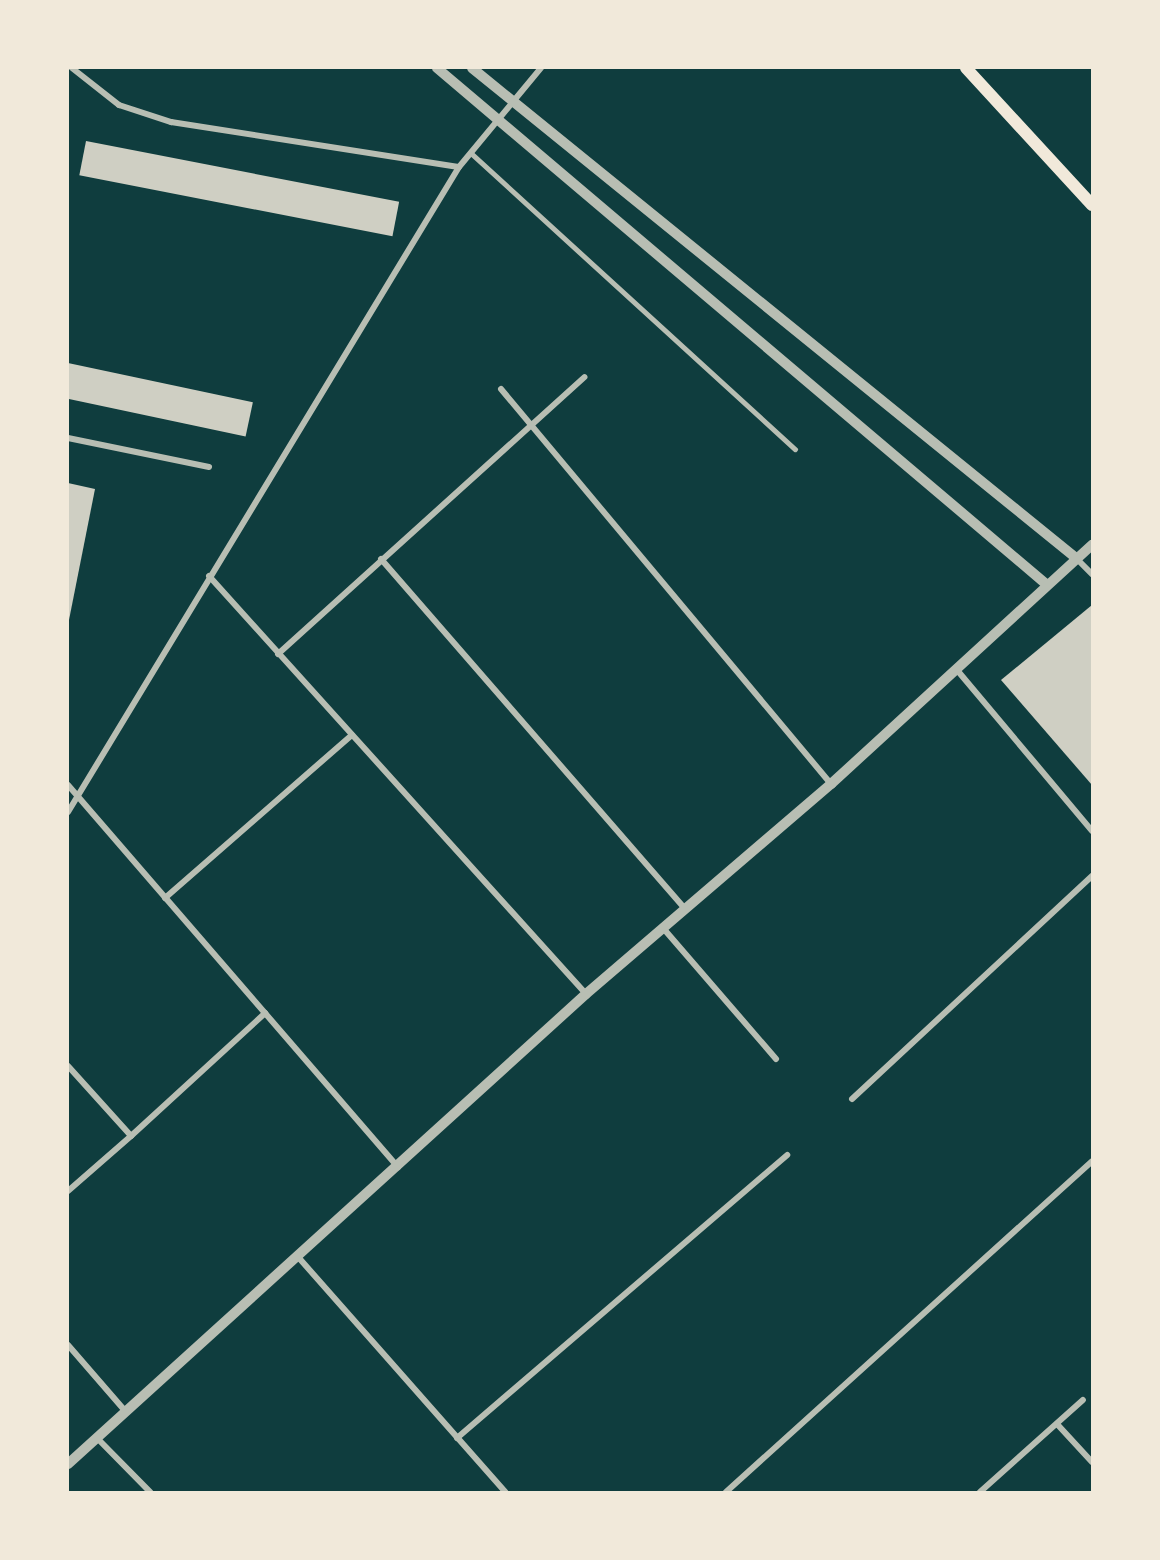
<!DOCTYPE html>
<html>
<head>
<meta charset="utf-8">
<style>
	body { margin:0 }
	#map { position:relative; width:1160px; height:1560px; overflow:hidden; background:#0f3d3e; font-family:Ubuntu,sans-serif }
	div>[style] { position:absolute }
	.building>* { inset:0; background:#cfcfc3; transform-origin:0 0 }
	.service>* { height:4.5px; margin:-2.25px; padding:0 2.25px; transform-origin:2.25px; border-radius:2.25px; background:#b8beb3 }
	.minor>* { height:6px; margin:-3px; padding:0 3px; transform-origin:3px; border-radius:3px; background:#b8beb3 }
	.tertiary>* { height:10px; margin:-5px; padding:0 5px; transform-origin:5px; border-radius:5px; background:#b8beb3 }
	.secondary>* { height:12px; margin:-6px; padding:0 6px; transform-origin:6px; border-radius:6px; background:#f1e9da }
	span { translate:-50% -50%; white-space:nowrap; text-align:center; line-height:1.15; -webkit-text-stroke:4.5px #f1e9da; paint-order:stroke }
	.frame { position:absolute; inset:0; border:69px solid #f1e9da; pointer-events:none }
</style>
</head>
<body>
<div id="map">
	<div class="building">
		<i style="left:86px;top:141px;width:319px;height:35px;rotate:11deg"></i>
		<i style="left:68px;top:363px;width:189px;height:35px;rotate:12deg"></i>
		<i style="clip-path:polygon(68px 483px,95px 489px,69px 620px,68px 620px)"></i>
		<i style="clip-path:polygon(1092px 605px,1092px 785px,1001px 680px)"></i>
	</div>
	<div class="service">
		<i style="left:471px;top:153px;width:439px;rotate:42.4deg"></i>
	</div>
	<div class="minor">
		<i style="left:72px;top:68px;width:60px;rotate:38.2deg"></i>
		<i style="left:119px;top:105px;width:55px;rotate:18.1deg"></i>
		<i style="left:171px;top:122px;width:291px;rotate:8.9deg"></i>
		<i style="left:501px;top:389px;width:515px;rotate:50.12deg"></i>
		<i style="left:68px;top:438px;width:144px;rotate:11.6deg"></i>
		<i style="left:1076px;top:558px;width:23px;rotate:45deg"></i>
		<i style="left:381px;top:559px;width:462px;rotate:49deg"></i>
		<i style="left:209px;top:576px;width:563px;rotate:47.95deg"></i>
		<i style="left:278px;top:654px;width:413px;rotate:-42.1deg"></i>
		<i style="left:957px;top:670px;width:210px;rotate:50deg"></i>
		<i style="left:68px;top:785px;width:505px;rotate:49.18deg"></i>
		<i style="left:68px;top:812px;width:754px;rotate:-58.78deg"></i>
		<i style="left:459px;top:167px;width:129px;rotate:-50.4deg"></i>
		<i style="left:165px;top:898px;width:248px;rotate:-41.1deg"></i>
		<i style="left:663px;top:928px;width:173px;rotate:49.2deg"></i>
		<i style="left:68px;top:1066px;width:94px;rotate:48deg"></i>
		<i style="left:131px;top:1136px;width:182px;rotate:-42.5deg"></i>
		<i style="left:852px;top:1099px;width:328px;rotate:-42.9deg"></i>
		<i style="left:68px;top:1191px;width:84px;rotate:-41.1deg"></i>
		<i style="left:299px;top:1258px;width:312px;rotate:48.6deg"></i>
		<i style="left:68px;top:1345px;width:89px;rotate:49.1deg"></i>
		<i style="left:1057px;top:1424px;width:52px;rotate:47.4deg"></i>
		<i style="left:97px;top:1438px;width:76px;rotate:45.5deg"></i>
		<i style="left:457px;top:1438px;width:435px;rotate:-40.6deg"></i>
		<i style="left:726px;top:1492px;width:493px;rotate:-42.1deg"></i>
		<i style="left:980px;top:1492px;width:138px;rotate:-41.8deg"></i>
	</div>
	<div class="tertiary">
		<i style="left:437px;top:68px;width:798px;rotate:40.27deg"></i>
		<i style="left:472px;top:68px;width:778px;rotate:39.05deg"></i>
		<i style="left:68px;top:1464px;width:699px;rotate:-42.22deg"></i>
		<i style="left:586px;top:994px;width:323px;rotate:-40.6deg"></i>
		<i style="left:831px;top:784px;width:354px;rotate:-42.5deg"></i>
	</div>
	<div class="secondary">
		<i style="left:966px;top:68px;width:186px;rotate:47.4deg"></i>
	</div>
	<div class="frame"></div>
</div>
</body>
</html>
